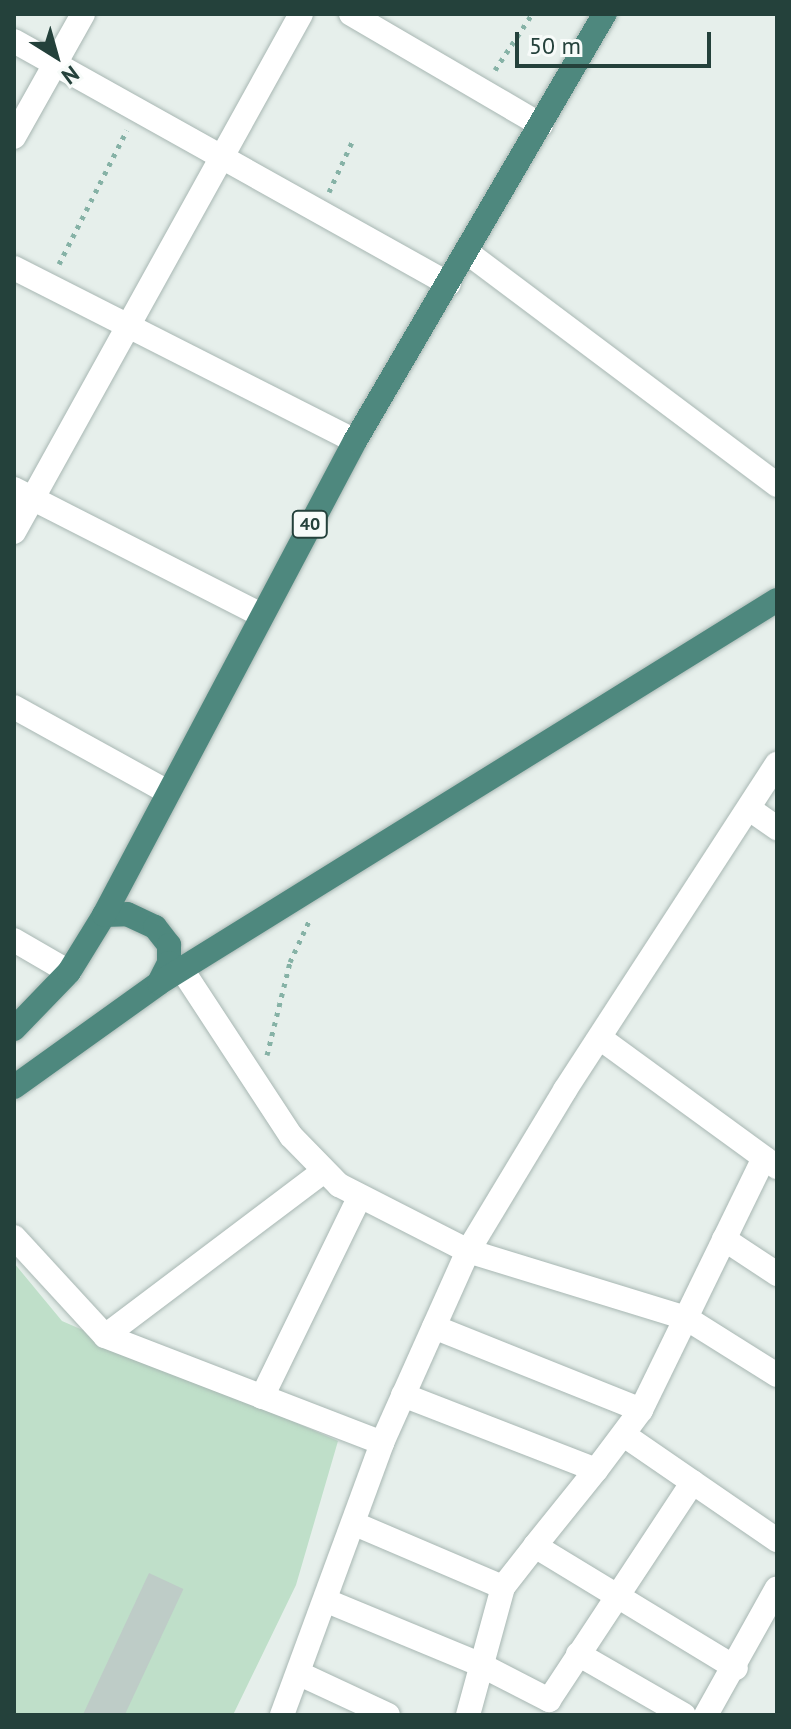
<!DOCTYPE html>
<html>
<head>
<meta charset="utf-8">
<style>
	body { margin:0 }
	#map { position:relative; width:791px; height:1729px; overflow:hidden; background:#e6efeb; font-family:"PT Sans",sans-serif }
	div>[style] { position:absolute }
	.green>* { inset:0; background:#bfdfc9 }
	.building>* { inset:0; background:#beccc7; transform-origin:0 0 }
	.path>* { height:5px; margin-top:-2.5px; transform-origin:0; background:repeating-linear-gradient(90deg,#86b2a6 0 4px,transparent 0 10px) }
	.roads { filter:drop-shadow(0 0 2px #a8b7b3) drop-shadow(0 0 2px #a8b7b3) }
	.minor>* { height:24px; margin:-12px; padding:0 12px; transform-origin:12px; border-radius:12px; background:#fff }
	.trunk>* { height:24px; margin:-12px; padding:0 12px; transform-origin:12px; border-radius:12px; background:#4e887e }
	span { translate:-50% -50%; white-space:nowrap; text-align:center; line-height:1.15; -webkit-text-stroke:6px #f7fbf9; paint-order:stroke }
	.shield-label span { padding:2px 6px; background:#f7fbf9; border:2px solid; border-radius:6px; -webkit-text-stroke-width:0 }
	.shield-label { font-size:18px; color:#24413b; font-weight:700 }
	.frame { position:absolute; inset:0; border:16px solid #24413b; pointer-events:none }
	.north { position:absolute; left:16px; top:16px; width:80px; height:80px; -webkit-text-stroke:6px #f7fbf9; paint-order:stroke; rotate:143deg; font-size:22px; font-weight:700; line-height:32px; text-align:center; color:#24413b }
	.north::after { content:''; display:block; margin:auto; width:28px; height:36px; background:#24413b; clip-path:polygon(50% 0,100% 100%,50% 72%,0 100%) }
	.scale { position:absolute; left:515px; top:32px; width:196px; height:36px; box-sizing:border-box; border:4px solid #24413b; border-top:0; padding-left:10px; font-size:24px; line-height:28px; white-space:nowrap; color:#24413b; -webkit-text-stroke:6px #f7fbf9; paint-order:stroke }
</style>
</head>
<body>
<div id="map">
	<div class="green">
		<i style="clip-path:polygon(14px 1263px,62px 1321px,338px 1441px,296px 1585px,233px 1715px,14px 1715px)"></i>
	</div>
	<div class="building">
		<i style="left:149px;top:1573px;width:38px;height:157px;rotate:25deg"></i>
	</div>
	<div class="path">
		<i style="left:495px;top:70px;width:67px;rotate:-56.5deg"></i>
		<i style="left:329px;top:192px;width:55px;rotate:-65.3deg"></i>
		<i style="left:59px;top:264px;width:150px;rotate:-63.1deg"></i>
		<i style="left:267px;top:1055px;width:96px;rotate:-76.1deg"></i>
		<i style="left:290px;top:962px;width:45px;rotate:-65.1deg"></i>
	</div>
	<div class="roads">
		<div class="minor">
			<i style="left:351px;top:14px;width:220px;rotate:30.3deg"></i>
			<i style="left:14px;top:41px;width:498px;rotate:29.2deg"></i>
			<i style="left:14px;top:137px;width:141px;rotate:-60.7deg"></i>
			<i style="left:468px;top:253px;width:386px;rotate:36.9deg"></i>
			<i style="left:14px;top:268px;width:382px;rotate:26.9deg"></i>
			<i style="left:14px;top:489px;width:277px;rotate:27deg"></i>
			<i style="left:14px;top:532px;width:592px;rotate:-61.01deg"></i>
			<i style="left:14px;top:707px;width:174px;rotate:28.9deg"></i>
			<i style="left:751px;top:810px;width:32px;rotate:35deg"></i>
			<i style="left:14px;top:940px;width:64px;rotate:30.2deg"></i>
			<i style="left:181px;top:968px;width:201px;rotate:56.8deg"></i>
			<i style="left:291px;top:1136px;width:69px;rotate:45.6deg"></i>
			<i style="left:339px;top:1185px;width:145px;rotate:27.1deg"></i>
			<i style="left:468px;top:1251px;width:228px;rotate:17.1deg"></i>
			<i style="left:686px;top:1318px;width:107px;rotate:32.1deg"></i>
			<i style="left:600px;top:1038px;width:219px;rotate:36.1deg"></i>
			<i style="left:14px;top:1237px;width:134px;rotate:47.4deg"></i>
			<i style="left:105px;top:1336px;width:297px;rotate:21.1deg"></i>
			<i style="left:724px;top:1239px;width:64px;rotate:33.4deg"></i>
			<i style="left:434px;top:1327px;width:223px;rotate:21.8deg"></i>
			<i style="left:105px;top:1336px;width:273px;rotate:-37deg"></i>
			<i style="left:403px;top:1395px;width:207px;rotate:21.2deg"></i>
			<i style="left:596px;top:1470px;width:97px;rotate:128.8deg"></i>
			<i style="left:262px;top:1397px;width:221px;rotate:-64deg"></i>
			<i style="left:624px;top:1435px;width:186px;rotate:34.5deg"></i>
			<i style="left:596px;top:1470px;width:75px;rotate:-53.1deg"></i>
			<i style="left:641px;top:1410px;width:280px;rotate:-64deg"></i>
			<i style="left:355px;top:1524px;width:161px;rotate:23.1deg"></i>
			<i style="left:327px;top:1601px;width:165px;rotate:22.5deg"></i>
			<i style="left:479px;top:1664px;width:79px;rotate:27.2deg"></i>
			<i style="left:549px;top:1700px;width:261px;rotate:-56.6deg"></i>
			<i style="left:578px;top:1654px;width:122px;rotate:29.9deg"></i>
			<i style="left:300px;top:1674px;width:97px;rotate:25deg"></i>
			<i style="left:282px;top:1715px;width:290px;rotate:-69.8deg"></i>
			<i style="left:382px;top:1443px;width:210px;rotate:-65.9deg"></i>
			<i style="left:468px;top:1251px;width:188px;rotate:-58.9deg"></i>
			<i style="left:565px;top:1090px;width:389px;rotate:-57deg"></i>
			<i style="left:468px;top:1715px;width:133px;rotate:-74.7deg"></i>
			<i style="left:503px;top:1587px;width:52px;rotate:-52deg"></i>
			<i style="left:535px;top:1546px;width:235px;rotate:31.3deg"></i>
			<i style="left:706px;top:1715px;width:145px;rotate:-60.8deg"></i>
		</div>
		<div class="trunk">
			<i style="left:104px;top:915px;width:23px;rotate:-2deg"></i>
			<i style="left:127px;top:914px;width:31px;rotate:25deg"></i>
			<i style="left:155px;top:927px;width:23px;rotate:52deg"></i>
			<i style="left:169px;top:945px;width:18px;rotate:90deg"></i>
			<i style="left:169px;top:963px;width:22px;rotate:117deg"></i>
			<i style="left:14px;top:1029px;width:79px;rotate:-46deg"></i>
			<i style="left:69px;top:972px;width:67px;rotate:-58.4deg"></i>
			<i style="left:104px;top:915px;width:536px;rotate:-62.1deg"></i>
			<i style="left:355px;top:441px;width:495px;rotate:-59.7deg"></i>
			<i style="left:14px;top:1087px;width:178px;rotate:-35.6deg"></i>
			<i style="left:159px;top:983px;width:727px;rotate:-31.79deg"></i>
		</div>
	</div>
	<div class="shield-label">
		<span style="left:310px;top:524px">40</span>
	</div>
	<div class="frame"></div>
	<div class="north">N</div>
	<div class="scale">50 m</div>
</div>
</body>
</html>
